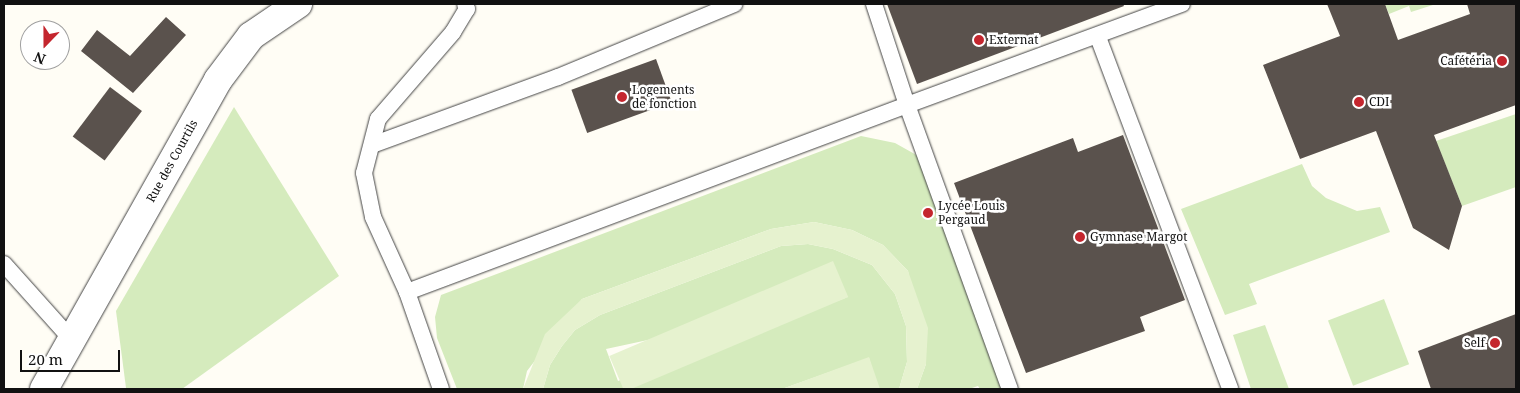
<!DOCTYPE html>
<html>
<head>
<meta charset="utf-8">
<style>
	body { margin:0 }
	#map { position:relative; width:1520px; height:393px; overflow:hidden; background:#fffdf5; font-family:"Noto Serif",serif }
	div>[style] { position:absolute }
	.green>* { inset:0; background:#d5ebbd; transform-origin:0 0 }
	.pitch>* { inset:0; background:#e6f2cf; transform-origin:0 0 }
	.building>* { inset:0; background:#5a524d; transform-origin:0 0 }
	.roads { filter:drop-shadow(0 0 1px #444) drop-shadow(0 0 1px #444) }
	.lane>* { height:16px; margin:-8px; padding:0 8px; transform-origin:8px; border-radius:8px; background:#fff }
	.street>* { height:28px; margin:-14px; padding:0 14px; transform-origin:14px; border-radius:14px; background:#fff }
	.dots>* { width:14px; height:14px; translate:-50% -50%; box-sizing:border-box; border:2px solid #fff; border-radius:50% }
	span { translate:-50% -50%; white-space:nowrap; text-align:center; line-height:1.15; -webkit-text-stroke:5px #fff; paint-order:stroke }
	.poi-label { font-size:12px; color:#111 }
	.left { translate:0 -50%; text-align:left }
	.right { translate:-100% -50%; text-align:right }
	.street-label { font-size:12px; color:#111 }
	.frame { position:absolute; inset:0; border:5px solid #111; pointer-events:none }
	.north { position:absolute; left:20px; top:20px; width:50px; height:50px; box-sizing:border-box; background:#fff; border:1px solid #a0a0a0; border-radius:50%; rotate:202deg; font-size:14px; font-weight:700; line-height:20px; text-align:center; color:#111 }
	.north::after { content:''; display:block; margin:auto; width:18px; height:22px; background:#c4262e; clip-path:polygon(50% 0,100% 100%,50% 72%,0 100%) }
	.scale { position:absolute; left:20px; top:350px; width:100px; height:22px; box-sizing:border-box; border:2px solid #111; border-top:0; padding-left:6px; font-size:15px; line-height:18px; white-space:nowrap; color:#111; -webkit-text-stroke:4px #fff; paint-order:stroke }
</style>
</head>
<body>
<div id="map">
	<div class="green">
		<i style="clip-path:polygon(1385px 4px,1436px 4px,1411px 12px,1409px 6px,1389px 14px)"></i>
		<i style="clip-path:polygon(234px 107px,339px 276px,182px 389px,126px 388px,116px 311px)"></i>
		<i style="clip-path:polygon(1516px 114px,1516px 187px,1462px 206px,1436px 141px)"></i>
		<i style="clip-path:polygon(861px 136px,895px 143px,920px 157px,1004px 389px,980px 389px,978px 386px,969px 389px,917px 389px,926px 364px,908px 271px,883px 245px,852px 230px,814px 222px,771px 229px,582px 299px,527px 371px,523px 389px,457px 389px,437px 338px,435px 317px,441px 295px)"></i>
		<i style="clip-path:polygon(1302px 164px,1312px 186px,1326px 198px,1357px 211px,1380px 207px,1390px 232px,1249px 284px,1257px 304px,1225px 315px,1181px 209px)"></i>
		<i style="clip-path:polygon(evenodd,808px 244px,833px 249px,872px 265px,895px 294px,906px 326px,907px 362px,899px 389px,878px 389px,869px 358px,782px 389px,543px 389px,550px 365px,562px 346px,575px 330px,600px 315px,781px 246px,808px 244px,848px 297px,618px 381px,606px 349px,848px 297px)"></i>
		<i style="left:1384px;top:299px;width:70px;height:60px;rotate:69deg"></i>
		<i style="clip-path:polygon(1265px 325px,1289px 389px,1251px 389px,1233px 335px)"></i>
	</div>
	<div class="pitch">
		<i style="clip-path:polygon(814px 222px,852px 230px,883px 245px,908px 271px,928px 328px,926px 364px,917px 389px,899px 389px,907px 362px,906px 326px,895px 294px,872px 265px,833px 249px,808px 244px,781px 246px,600px 315px,575px 330px,562px 346px,550px 365px,543px 389px,523px 389px,545px 334px,582px 299px,771px 229px)"></i>
		<i style="left:833px;top:261px;width:39px;height:243px;rotate:67deg"></i>
		<i style="clip-path:polygon(869px 357px,880px 389px,782px 389px)"></i>
	</div>
	<div class="building">
		<i style="clip-path:polygon(887px 4px,1123px 4px,1124px 6px,917px 84px)"></i>
		<i style="clip-path:polygon(1327px 4px,1385px 4px,1398px 40px,1470px 14px,1467px 4px,1516px 4px,1516px 105px,1434px 135px,1462px 206px,1449px 250px,1413px 228px,1376px 131px,1300px 159px,1263px 65px,1340px 36px)"></i>
		<i style="clip-path:polygon(166px 17px,186px 35px,133px 93px,81px 51px,97px 30px,130px 56px)"></i>
		<i style="left:656px;top:59px;width:46px;height:90px;rotate:70deg"></i>
		<i style="left:110px;top:87px;width:40px;height:62px;rotate:37deg"></i>
		<i style="clip-path:polygon(1123px 135px,1185px 300px,1140px 317px,1145px 331px,1026px 373px,954px 183px,1073px 138px,1078px 152px)"></i>
		<i style="clip-path:polygon(1516px 314px,1516px 389px,1431px 389px,1418px 351px)"></i>
	</div>
	<div class="roads">
		<div class="lane">
			<i style="left:874px;top:4px;width:106px;rotate:71.9deg"></i>
			<i style="left:907px;top:105px;width:293px;rotate:-20.2deg"></i>
			<i style="left:1098px;top:37px;width:376px;rotate:69.4deg"></i>
			<i style="left:372px;top:145px;width:198px;rotate:-20.1deg"></i>
			<i style="left:558px;top:77px;width:191px;rotate:-22.5deg"></i>
			<i style="left:4px;top:264px;width:102px;rotate:48.2deg"></i>
			<i style="left:407px;top:292px;width:534px;rotate:-20.51deg"></i>
			<i style="left:907px;top:105px;width:302px;rotate:70.1deg"></i>
			<i style="left:441px;top:389px;width:103px;rotate:-109.3deg"></i>
			<i style="left:407px;top:292px;width:82px;rotate:-114.4deg"></i>
			<i style="left:373px;top:217px;width:45px;rotate:-101.6deg"></i>
			<i style="left:364px;top:173px;width:56px;rotate:-75.5deg"></i>
			<i style="left:378px;top:119px;width:115px;rotate:-49.2deg"></i>
			<i style="left:453px;top:32px;width:27px;rotate:-59deg"></i>
			<i style="left:467px;top:9px;width:5px;rotate:-112deg"></i>
		</div>
		<div class="street">
			<i style="left:44px;top:389px;width:355px;rotate:-60.6deg"></i>
			<i style="left:218px;top:80px;width:55px;rotate:-53.1deg"></i>
			<i style="left:251px;top:36px;width:57px;rotate:-34.2deg"></i>
		</div>
	</div>
	<div class="dots">
		<i style="left:979px;top:40px;background:#c4262e"></i>
		<i style="left:1502px;top:61px;background:#c4262e"></i>
		<i style="left:622px;top:97px;background:#c4262e"></i>
		<i style="left:1359px;top:102px;background:#c4262e"></i>
		<i style="left:928px;top:213px;background:#c4262e"></i>
		<i style="left:1080px;top:237px;background:#c4262e"></i>
		<i style="left:1495px;top:343px;background:#c4262e"></i>
	</div>
	<div class="poi-label">
		<span class="left" style="left:989px;top:40px">Externat</span>
		<span class="right" style="left:1492px;top:61px">Cafétéria</span>
		<span class="left" style="left:632px;top:97px">Logements<br>de fonction</span>
		<span class="left" style="left:1369px;top:102px">CDI</span>
		<span class="left" style="left:938px;top:213px">Lycée Louis<br>Pergaud</span>
		<span class="left" style="left:1090px;top:237px">Gymnase Margot</span>
		<span class="right" style="left:1485px;top:343px">Self</span>
	</div>
	<div class="street-label">
		<span style="left:172px;top:161px;rotate:-61deg">Rue des Courtils</span>
	</div>
	<div class="frame"></div>
	<div class="north">N</div>
	<div class="scale">20 m</div>
</div>
</body>
</html>
